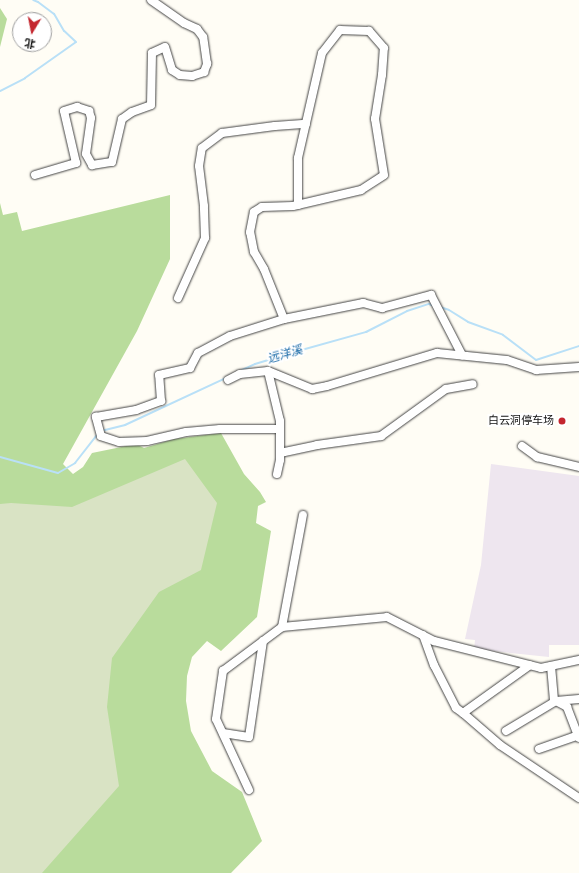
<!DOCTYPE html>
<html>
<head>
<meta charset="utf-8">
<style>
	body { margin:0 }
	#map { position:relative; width:579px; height:873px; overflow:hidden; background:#fffdf5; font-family:"Source Serif 4","Noto Sans SC",serif }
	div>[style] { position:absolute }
	.industrial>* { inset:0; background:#eee6ef }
	.forest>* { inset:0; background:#b9dc9c }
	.cemetery>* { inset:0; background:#d9e3c4 }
	.stream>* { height:2px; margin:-1px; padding:0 1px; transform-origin:1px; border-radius:1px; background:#b9e0f7 }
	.roads { filter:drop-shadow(0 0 1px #444) drop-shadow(0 0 1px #444) }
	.minor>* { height:8px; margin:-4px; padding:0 4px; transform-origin:4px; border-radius:4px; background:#fff }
	.dots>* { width:11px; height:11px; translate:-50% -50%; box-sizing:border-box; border:2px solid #fff; border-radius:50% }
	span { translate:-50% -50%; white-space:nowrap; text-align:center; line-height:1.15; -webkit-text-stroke:4px #fff; paint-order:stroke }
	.poi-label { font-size:11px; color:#111 }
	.right { translate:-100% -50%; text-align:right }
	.water-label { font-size:12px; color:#1768a6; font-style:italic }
	.north { position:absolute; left:12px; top:12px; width:40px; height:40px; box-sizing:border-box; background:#fff; border:1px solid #a0a0a0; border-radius:50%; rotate:190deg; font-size:11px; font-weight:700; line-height:16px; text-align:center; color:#111 }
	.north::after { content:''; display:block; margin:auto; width:14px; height:18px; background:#c4262e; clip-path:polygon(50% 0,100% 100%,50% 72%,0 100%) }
</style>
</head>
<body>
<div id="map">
	<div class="industrial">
		<i style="clip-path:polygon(491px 464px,579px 476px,579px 645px,549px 645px,549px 657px,474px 649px,475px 640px,465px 639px,481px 565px)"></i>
	</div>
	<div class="forest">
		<i style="clip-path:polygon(0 8px,7px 19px,0 47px)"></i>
		<i style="clip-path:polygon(170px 195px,170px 259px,137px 331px,63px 464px,73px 474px,83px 467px,92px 453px,136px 444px,144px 448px,174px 439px,221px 433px,244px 474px,260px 492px,266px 502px,258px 506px,256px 523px,271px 531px,257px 617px,221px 651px,207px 641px,192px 657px,187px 676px,186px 701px,191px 731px,212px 771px,242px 792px,262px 841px,231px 873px,0 873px,0 203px,3px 215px,17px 212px,22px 231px)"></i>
	</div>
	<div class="cemetery">
		<i style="clip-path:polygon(185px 459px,217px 503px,201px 570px,159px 592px,112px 658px,107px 707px,119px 786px,42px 873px,0 873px,0 504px,11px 503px,72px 507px)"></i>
	</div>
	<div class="stream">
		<i style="left:0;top:91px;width:28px;rotate:-27deg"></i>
		<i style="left:25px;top:78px;width:62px;rotate:-35.2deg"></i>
		<i style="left:76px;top:42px;width:16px;rotate:-137deg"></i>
		<i style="left:64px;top:31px;width:20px;rotate:-120deg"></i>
		<i style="left:54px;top:14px;width:20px;rotate:-143deg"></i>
		<i style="left:38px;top:2px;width:5px;rotate:-158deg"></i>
		<i style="left:440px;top:307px;width:9px;rotate:18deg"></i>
		<i style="left:449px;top:310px;width:22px;rotate:32deg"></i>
		<i style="left:468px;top:322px;width:37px;rotate:20deg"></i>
		<i style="left:503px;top:335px;width:41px;rotate:37.1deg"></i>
		<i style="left:536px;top:360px;width:45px;rotate:-18deg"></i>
		<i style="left:242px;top:370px;width:14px;rotate:-25deg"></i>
		<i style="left:255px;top:364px;width:45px;rotate:-16.8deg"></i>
		<i style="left:298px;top:351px;width:71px;rotate:-15.6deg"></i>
		<i style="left:366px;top:332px;width:46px;rotate:-27.1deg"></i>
		<i style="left:407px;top:311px;width:23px;rotate:-18deg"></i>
		<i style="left:429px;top:304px;width:5px;rotate:22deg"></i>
		<i style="left:101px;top:431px;width:25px;rotate:-14deg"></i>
		<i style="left:125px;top:425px;width:111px;rotate:-25deg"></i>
		<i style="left:0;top:457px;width:60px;rotate:15.4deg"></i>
		<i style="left:58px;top:473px;width:20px;rotate:-30deg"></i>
		<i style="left:75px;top:463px;width:37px;rotate:-52deg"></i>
	</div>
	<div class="roads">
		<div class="minor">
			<i style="left:35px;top:175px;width:43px;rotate:-16.3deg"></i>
			<i style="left:76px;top:163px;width:53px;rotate:-103deg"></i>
			<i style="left:64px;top:111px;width:14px;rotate:-17deg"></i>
			<i style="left:77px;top:107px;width:13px;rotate:18deg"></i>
			<i style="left:89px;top:111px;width:7px;rotate:74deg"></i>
			<i style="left:91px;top:118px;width:36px;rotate:98deg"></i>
			<i style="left:86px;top:154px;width:13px;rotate:61deg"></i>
			<i style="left:92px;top:165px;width:20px;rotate:-9deg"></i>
			<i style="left:112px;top:162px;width:44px;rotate:-76.9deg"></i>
			<i style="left:122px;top:119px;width:12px;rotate:-35deg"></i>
			<i style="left:132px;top:112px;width:20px;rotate:-20deg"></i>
			<i style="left:151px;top:105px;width:52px;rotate:-88.9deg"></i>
			<i style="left:152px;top:53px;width:14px;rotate:-25deg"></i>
			<i style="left:165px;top:47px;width:24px;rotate:73deg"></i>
			<i style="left:172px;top:70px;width:9px;rotate:32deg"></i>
			<i style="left:180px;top:75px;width:12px;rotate:5deg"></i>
			<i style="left:192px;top:76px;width:13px;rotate:-18deg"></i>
			<i style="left:204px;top:72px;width:9px;rotate:-69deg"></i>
			<i style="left:207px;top:64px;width:27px;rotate:-98deg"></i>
			<i style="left:203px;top:37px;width:10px;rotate:-127deg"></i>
			<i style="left:197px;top:29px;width:14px;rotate:-155deg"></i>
			<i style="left:184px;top:23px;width:40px;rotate:-145.1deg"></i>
			<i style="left:178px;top:298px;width:66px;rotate:-65.8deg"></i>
			<i style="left:205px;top:238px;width:32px;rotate:-92deg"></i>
			<i style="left:204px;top:206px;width:40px;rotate:-97.1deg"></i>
			<i style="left:199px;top:166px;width:18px;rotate:-81deg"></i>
			<i style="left:202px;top:148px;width:25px;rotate:-37deg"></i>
			<i style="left:222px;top:133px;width:53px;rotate:-7.5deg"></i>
			<i style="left:275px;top:126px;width:31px;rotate:-4deg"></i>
			<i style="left:284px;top:319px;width:54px;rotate:-111.8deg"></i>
			<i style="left:264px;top:269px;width:20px;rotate:-120deg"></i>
			<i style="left:254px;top:252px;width:20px;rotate:-101deg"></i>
			<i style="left:250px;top:232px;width:20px;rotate:-79deg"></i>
			<i style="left:254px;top:212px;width:9px;rotate:-32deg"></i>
			<i style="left:262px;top:207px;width:31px;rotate:-2deg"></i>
			<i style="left:293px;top:206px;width:70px;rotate:-13.2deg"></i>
			<i style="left:361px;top:190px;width:27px;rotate:-33deg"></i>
			<i style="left:384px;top:175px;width:57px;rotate:-99.1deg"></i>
			<i style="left:375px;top:119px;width:45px;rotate:-81deg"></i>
			<i style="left:382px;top:75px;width:27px;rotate:-86deg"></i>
			<i style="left:384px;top:48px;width:23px;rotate:-131deg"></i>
			<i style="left:369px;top:31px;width:29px;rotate:-178deg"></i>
			<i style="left:340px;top:30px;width:29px;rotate:128deg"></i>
			<i style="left:322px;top:53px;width:108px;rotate:102.9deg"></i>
			<i style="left:298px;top:158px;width:47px;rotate:90deg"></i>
			<i style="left:228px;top:380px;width:13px;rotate:-27deg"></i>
			<i style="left:240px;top:374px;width:28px;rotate:-6deg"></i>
			<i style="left:280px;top:429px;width:60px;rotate:180deg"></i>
			<i style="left:220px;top:429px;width:34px;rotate:175deg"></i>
			<i style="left:186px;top:432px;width:40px;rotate:167deg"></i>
			<i style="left:147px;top:441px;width:28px;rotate:178deg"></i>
			<i style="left:119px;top:442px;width:19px;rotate:-162deg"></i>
			<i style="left:101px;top:436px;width:20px;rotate:-105deg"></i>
			<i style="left:96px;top:417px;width:41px;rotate:-9.9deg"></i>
			<i style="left:136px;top:410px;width:27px;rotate:-20deg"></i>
			<i style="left:161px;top:401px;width:26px;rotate:-94deg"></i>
			<i style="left:159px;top:375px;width:32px;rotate:-13deg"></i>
			<i style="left:190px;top:368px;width:17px;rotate:-62deg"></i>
			<i style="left:198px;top:353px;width:36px;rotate:-28deg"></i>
			<i style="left:230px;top:336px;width:57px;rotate:-17.5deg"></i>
			<i style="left:284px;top:319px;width:81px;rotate:-11.4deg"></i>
			<i style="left:363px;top:303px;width:20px;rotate:15deg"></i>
			<i style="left:382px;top:308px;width:51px;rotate:-14.9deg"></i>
			<i style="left:431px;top:295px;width:68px;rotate:62.7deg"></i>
			<i style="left:522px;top:446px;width:19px;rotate:36deg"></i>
			<i style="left:537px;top:457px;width:43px;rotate:13.4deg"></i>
			<i style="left:280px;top:453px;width:38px;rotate:-12deg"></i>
			<i style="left:317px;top:445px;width:65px;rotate:-8deg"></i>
			<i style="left:381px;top:436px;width:80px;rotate:-35.9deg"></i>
			<i style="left:446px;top:389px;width:27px;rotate:-10deg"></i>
			<i style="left:277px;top:474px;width:14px;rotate:-78deg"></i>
			<i style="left:280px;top:460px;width:39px;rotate:-90deg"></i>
			<i style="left:280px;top:421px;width:51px;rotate:-103.5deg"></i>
			<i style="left:268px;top:371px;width:48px;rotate:22.2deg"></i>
			<i style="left:312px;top:389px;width:15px;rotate:-11deg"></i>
			<i style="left:327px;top:386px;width:115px;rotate:-16.7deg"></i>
			<i style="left:437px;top:353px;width:70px;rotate:5.7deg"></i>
			<i style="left:507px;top:360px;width:31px;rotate:19deg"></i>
			<i style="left:536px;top:370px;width:43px;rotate:-4deg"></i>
			<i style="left:282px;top:627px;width:105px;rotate:-5.4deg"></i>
			<i style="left:387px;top:617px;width:53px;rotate:27.1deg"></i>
			<i style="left:434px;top:641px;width:110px;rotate:14.2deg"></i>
			<i style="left:541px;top:668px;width:39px;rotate:-12deg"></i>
			<i style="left:423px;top:635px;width:32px;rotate:70deg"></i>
			<i style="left:434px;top:665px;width:48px;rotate:62.9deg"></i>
			<i style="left:456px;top:708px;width:9px;rotate:36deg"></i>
			<i style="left:463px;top:713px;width:82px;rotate:-35.6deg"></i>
			<i style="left:551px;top:666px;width:34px;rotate:85deg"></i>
			<i style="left:554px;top:700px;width:15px;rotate:28deg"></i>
			<i style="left:567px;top:707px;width:33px;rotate:69deg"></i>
			<i style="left:463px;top:713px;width:49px;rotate:40.9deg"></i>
			<i style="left:500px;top:745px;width:95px;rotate:33.9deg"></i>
			<i style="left:506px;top:731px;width:58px;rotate:-31deg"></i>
			<i style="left:556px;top:701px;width:23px;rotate:-5deg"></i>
			<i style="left:223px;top:733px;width:26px;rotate:9deg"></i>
			<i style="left:249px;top:737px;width:97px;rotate:-81.7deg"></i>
			<i style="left:539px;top:749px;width:42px;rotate:-19.3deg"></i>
			<i style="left:249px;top:790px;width:78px;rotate:-114.9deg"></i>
			<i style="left:216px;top:719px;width:49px;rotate:-81.7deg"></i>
			<i style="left:223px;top:671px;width:74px;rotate:-36.7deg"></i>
			<i style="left:282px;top:627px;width:114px;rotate:-79.4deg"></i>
		</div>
	</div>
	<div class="dots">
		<i style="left:562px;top:421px;background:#c4262e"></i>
	</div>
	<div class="poi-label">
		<span class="right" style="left:554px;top:421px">白云洞停车场</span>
	</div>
	<div class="water-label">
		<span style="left:285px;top:355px;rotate:-16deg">远洋溪</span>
	</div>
	<div class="north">北</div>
</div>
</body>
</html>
